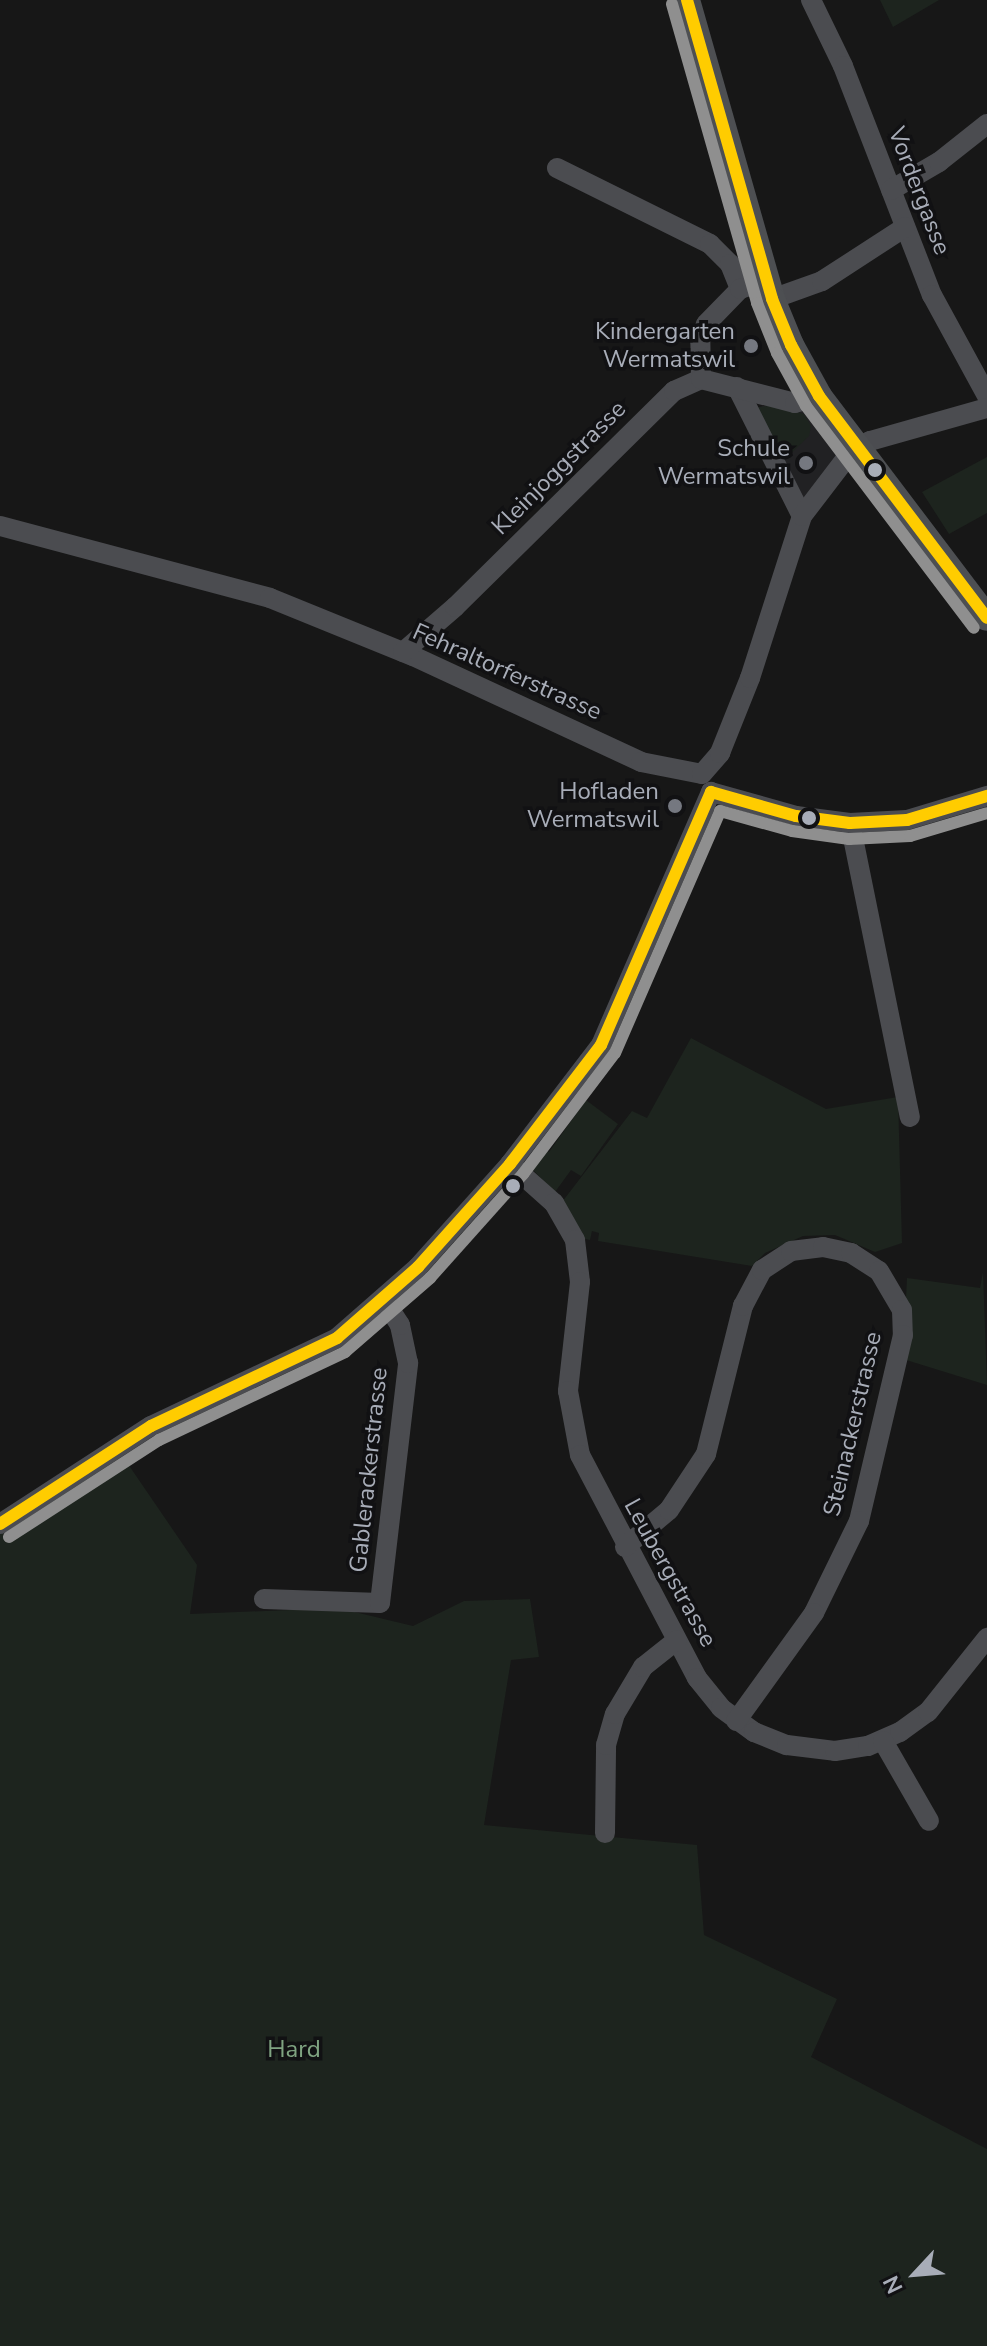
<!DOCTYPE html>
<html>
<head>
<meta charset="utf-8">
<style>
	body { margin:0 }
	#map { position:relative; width:987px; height:2346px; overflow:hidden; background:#171717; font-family:"Nunito Sans",sans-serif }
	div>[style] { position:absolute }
	.built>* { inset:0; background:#212123 }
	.green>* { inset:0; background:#1d241e }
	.minor>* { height:20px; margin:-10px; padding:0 10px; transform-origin:10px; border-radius:10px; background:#4b4c50 }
	.major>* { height:26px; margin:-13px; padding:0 13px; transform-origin:13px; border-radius:13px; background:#4d4f52 }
	.bus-1>* { height:12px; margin:-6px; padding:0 6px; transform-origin:6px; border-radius:6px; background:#fc0 }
	.bus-2>* { height:12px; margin:-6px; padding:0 6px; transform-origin:6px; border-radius:6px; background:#8f8f8f }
	.bus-3>* { height:12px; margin:-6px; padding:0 6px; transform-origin:6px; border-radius:6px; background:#fc0 }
	.dots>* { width:22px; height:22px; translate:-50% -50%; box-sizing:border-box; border:4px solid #111113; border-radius:50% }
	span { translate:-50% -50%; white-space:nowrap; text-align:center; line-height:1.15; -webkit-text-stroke:7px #111113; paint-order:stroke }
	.street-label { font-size:24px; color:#a8adb8 }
	.poi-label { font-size:24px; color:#a8adb8 }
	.right { translate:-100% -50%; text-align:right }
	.park-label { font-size:24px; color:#7fa381 }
	.north { position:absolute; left:875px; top:2234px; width:80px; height:80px; -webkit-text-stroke:6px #111113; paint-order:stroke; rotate:244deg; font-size:22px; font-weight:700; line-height:32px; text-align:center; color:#a8adb8 }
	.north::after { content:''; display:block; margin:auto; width:28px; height:36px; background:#a8adb8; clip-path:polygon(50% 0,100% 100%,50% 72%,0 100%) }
</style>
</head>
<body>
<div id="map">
	<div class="built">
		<i style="clip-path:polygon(775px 403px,819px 413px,844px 446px,804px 500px,748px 410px)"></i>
	</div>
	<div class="green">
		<i style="clip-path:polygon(880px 0,939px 0,893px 27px)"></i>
		<i style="clip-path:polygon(775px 405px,804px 414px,811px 426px,809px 436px,781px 463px,754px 408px)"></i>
		<i style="clip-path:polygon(987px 457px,987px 513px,949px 534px,922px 492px)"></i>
		<i style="clip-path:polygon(691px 1038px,826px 1109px,898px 1097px,902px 1243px,875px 1252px,835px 1235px,803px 1236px,765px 1253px,752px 1266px,598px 1241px,599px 1233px,592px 1231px,590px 1240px,581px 1238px,562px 1202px,632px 1111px,647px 1118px)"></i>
		<i style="clip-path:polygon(586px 1100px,618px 1124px,581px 1176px,571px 1170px,555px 1192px,532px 1169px,530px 1159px,540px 1146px,549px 1152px)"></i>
		<i style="clip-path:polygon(983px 1272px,987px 1385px,903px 1359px,907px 1278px,980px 1288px)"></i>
		<i style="clip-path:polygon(128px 1464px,197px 1565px,190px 1614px,338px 1608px,413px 1626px,464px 1601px,530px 1599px,539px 1657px,511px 1660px,484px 1825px,697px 1845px,704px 1935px,837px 1999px,811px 2057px,987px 2149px,987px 2346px,0 2346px,0 1524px,89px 1467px)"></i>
	</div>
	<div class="minor">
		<i style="left:811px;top:0;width:73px;rotate:64.1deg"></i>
		<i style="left:843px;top:66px;width:246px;rotate:68.8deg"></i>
		<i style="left:932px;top:295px;width:115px;rotate:61.4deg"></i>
		<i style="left:557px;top:168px;width:171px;rotate:26.4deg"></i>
		<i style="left:710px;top:244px;width:28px;rotate:45deg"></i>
		<i style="left:730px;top:264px;width:27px;rotate:68deg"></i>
		<i style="left:891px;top:190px;width:56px;rotate:-30.3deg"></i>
		<i style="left:939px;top:162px;width:61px;rotate:-38.4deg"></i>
		<i style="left:772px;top:299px;width:53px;rotate:-19.8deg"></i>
		<i style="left:822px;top:281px;width:99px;rotate:-33deg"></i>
		<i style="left:701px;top:379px;width:39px;rotate:-91deg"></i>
		<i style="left:700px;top:340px;width:17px;rotate:-69deg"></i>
		<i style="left:706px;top:324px;width:49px;rotate:-45.8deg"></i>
		<i style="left:740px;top:289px;width:28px;rotate:-17deg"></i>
		<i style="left:737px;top:387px;width:144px;rotate:63.3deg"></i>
		<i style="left:0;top:526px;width:279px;rotate:14.9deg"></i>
		<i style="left:270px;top:598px;width:154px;rotate:22.1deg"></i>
		<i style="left:413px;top:656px;width:251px;rotate:24.9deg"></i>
		<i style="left:641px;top:762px;width:62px;rotate:11.1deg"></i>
		<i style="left:403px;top:652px;width:69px;rotate:-40.9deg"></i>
		<i style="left:455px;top:607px;width:308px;rotate:-44.6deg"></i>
		<i style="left:674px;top:391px;width:30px;rotate:-24deg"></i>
		<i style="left:701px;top:379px;width:97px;rotate:14.3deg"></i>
		<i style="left:795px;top:403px;width:25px;rotate:-16deg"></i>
		<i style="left:702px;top:774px;width:28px;rotate:-49deg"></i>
		<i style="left:720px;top:753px;width:81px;rotate:-68.2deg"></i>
		<i style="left:750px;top:678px;width:170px;rotate:-72.2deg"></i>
		<i style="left:802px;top:516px;width:81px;rotate:-52.6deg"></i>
		<i style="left:851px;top:452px;width:22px;rotate:-30deg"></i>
		<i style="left:870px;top:441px;width:122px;rotate:-15.8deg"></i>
		<i style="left:711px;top:792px;width:88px;rotate:15.8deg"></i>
		<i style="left:796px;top:816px;width:54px;rotate:7.4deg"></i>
		<i style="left:850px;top:823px;width:57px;rotate:-3deg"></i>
		<i style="left:907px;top:820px;width:84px;rotate:-16.7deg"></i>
		<i style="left:850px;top:823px;width:300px;rotate:78.5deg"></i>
		<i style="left:510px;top:1164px;width:59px;rotate:41.6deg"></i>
		<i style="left:554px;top:1203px;width:43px;rotate:60.4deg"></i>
		<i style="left:575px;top:1240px;width:42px;rotate:83.2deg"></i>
		<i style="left:580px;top:1282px;width:110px;rotate:96.3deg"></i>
		<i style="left:568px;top:1391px;width:65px;rotate:79.4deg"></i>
		<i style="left:580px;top:1455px;width:252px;rotate:62.3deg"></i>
		<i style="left:697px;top:1678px;width:38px;rotate:51deg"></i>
		<i style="left:721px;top:1708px;width:41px;rotate:36deg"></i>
		<i style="left:754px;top:1732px;width:35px;rotate:22deg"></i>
		<i style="left:787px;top:1745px;width:48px;rotate:7.1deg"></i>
		<i style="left:835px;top:1751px;width:33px;rotate:-9deg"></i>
		<i style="left:868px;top:1746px;width:35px;rotate:-24deg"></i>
		<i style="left:900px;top:1732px;width:34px;rotate:-36deg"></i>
		<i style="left:928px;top:1712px;width:95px;rotate:-51.4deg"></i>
		<i style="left:0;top:1524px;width:180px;rotate:-33deg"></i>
		<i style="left:151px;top:1426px;width:206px;rotate:-25.3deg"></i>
		<i style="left:337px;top:1338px;width:108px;rotate:-41.2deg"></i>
		<i style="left:418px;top:1267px;width:138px;rotate:-48.2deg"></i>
		<i style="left:510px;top:1164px;width:150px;rotate:-52.6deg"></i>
		<i style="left:601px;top:1045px;width:276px;rotate:-66.5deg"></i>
		<i style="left:625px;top:1547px;width:57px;rotate:-40.1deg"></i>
		<i style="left:669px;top:1510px;width:67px;rotate:-56.5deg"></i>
		<i style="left:706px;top:1454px;width:153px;rotate:-76deg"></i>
		<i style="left:743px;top:1306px;width:41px;rotate:-62.2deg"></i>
		<i style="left:762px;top:1270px;width:35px;rotate:-33deg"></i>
		<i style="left:791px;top:1251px;width:32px;rotate:-7deg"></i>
		<i style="left:823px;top:1247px;width:29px;rotate:12deg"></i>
		<i style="left:851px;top:1253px;width:33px;rotate:33deg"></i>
		<i style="left:879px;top:1271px;width:45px;rotate:59.5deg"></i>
		<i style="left:902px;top:1310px;width:25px;rotate:88deg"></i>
		<i style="left:903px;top:1335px;width:191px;rotate:103.3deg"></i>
		<i style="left:859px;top:1521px;width:102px;rotate:116.1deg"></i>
		<i style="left:814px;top:1613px;width:133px;rotate:125.8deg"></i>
		<i style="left:264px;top:1599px;width:116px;rotate:2deg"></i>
		<i style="left:380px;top:1603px;width:242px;rotate:-83.3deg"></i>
		<i style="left:408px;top:1363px;width:39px;rotate:-102deg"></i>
		<i style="left:400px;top:1325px;width:30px;rotate:-123deg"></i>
		<i style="left:883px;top:1741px;width:92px;rotate:60.1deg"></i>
		<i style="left:605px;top:1833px;width:88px;rotate:-89.3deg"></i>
		<i style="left:606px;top:1745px;width:32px;rotate:-74deg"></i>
		<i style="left:615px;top:1714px;width:55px;rotate:-59.2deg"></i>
		<i style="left:643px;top:1667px;width:43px;rotate:-38.5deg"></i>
	</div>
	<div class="major">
		<i style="left:687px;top:0;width:311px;rotate:74.1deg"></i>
		<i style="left:772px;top:299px;width:50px;rotate:67.6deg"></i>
		<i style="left:791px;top:345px;width:58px;rotate:61.2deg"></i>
		<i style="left:819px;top:396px;width:278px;rotate:52.9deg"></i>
	</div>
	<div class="bus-1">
		<i style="left:711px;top:792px;width:88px;rotate:15.8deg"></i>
		<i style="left:796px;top:816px;width:54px;rotate:7.4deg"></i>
		<i style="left:850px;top:823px;width:57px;rotate:-3deg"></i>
		<i style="left:907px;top:820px;width:84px;rotate:-16.7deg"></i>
		<i style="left:0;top:1524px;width:180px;rotate:-33deg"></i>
		<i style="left:151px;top:1426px;width:206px;rotate:-25.3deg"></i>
		<i style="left:337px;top:1338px;width:108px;rotate:-41.2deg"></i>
		<i style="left:418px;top:1267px;width:138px;rotate:-48.2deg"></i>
		<i style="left:510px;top:1164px;width:150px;rotate:-52.6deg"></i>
		<i style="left:601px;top:1045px;width:276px;rotate:-66.5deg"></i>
	</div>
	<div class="bus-2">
		<i style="left:672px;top:4px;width:311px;rotate:74.1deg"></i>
		<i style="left:757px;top:303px;width:54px;rotate:68.2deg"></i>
		<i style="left:777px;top:353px;width:60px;rotate:61.3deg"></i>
		<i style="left:806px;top:406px;width:278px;rotate:52.9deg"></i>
		<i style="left:9px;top:1537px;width:179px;rotate:-32.9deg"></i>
		<i style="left:159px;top:1440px;width:206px;rotate:-25.3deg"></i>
		<i style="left:345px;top:1352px;width:113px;rotate:-41deg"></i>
		<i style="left:430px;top:1278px;width:140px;rotate:-48.2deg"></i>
		<i style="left:523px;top:1174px;width:152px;rotate:-52.8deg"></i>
		<i style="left:615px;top:1053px;width:264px;rotate:-66.5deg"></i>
		<i style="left:720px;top:811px;width:75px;rotate:15.5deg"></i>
		<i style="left:792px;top:831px;width:58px;rotate:8deg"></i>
		<i style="left:849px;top:839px;width:61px;rotate:-2.8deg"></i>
		<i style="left:910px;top:836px;width:80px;rotate:-16.6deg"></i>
	</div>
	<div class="bus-3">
		<i style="left:687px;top:0;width:311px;rotate:74.1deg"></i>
		<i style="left:772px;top:299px;width:50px;rotate:67.6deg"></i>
		<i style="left:791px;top:345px;width:58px;rotate:61.2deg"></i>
		<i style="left:819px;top:396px;width:278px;rotate:52.9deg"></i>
	</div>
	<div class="dots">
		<i style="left:751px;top:346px;background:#757880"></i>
		<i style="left:806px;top:463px;background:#757880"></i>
		<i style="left:875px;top:470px;background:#a8adb8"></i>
		<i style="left:675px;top:806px;background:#757880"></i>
		<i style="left:809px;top:818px;background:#a8adb8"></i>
		<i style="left:513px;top:1186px;background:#a8adb8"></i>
	</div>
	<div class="street-label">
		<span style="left:919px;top:191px;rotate:69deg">Vordergasse</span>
		<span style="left:559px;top:468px;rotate:-45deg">Kleinjoggstrasse</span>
		<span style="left:507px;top:672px;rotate:24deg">Fehraltorferstrasse</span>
		<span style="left:853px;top:1424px;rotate:-77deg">Steinackerstrasse</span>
		<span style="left:369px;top:1470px;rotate:-84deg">Gablerackerstrasse</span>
		<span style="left:670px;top:1573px;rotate:61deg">Leubergstrasse</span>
	</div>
	<div class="poi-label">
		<span class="right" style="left:735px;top:346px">Kindergarten<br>Wermatswil</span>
		<span class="right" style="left:790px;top:463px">Schule<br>Wermatswil</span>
		<span class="right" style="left:659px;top:806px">Hofladen<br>Wermatswil</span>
	</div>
	<div class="park-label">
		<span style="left:294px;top:2050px">Hard</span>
	</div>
	<div class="north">N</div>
</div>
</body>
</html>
